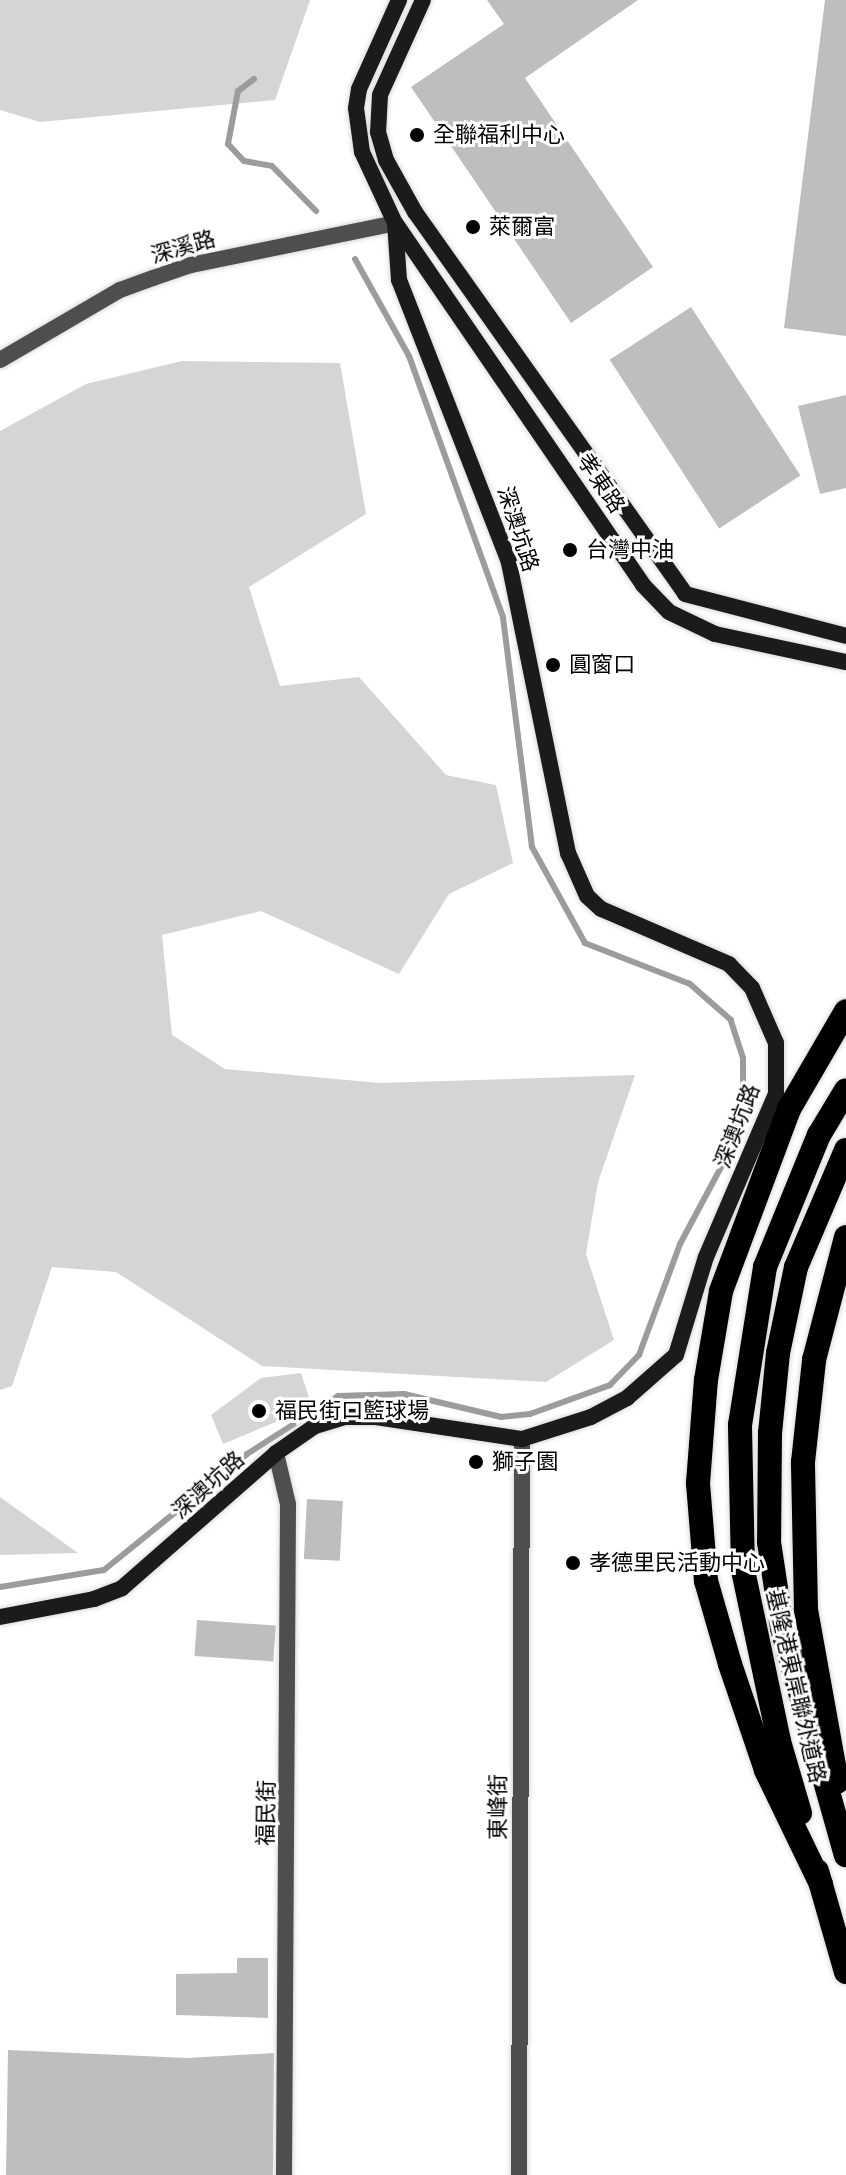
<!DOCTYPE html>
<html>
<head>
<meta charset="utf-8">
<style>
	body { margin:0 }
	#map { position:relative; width:846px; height:2175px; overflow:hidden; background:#fff; font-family:Manrope,"Noto Sans TC",sans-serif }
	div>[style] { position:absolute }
	.green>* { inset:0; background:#d5d5d5 }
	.stream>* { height:6px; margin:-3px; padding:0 3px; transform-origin:3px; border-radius:3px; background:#9c9c9c }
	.building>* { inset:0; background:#bebebe; transform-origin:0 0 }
	.roads { filter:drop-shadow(0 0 2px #dbdbdb) drop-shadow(0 0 2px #dbdbdb) }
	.street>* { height:16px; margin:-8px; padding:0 8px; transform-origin:8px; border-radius:8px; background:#4e4e4e }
	.secondary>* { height:16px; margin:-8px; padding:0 8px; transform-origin:8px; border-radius:8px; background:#1b1b1b }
	.highway>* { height:24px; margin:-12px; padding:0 12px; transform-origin:12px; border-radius:12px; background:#000 }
	.dots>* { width:22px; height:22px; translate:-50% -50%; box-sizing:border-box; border:4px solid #fff; border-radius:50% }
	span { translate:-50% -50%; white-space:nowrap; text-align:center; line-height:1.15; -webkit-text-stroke:6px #fff; paint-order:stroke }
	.poi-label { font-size:22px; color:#000 }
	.left { translate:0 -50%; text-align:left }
	.street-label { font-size:22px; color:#000 }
</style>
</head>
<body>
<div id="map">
	<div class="green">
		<i style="clip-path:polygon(0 0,310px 0,275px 100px,40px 122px,0 110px)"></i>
		<i style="clip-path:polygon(182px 361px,340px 363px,366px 514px,249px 587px,280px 686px,359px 677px,446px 775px,496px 785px,513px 863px,449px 894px,399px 974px,261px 911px,162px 935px,172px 1035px,225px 1069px,380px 1083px,635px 1075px,598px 1182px,586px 1254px,614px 1340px,546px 1382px,262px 1366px,116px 1272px,52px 1267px,12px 1386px,0 1390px,0 431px,86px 384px)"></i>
		<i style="clip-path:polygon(301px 1373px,312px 1407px,223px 1444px,211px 1415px,261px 1378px)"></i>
		<i style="clip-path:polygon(0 1497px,78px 1553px,0 1555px)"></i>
	</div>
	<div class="stream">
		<i style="left:254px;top:79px;width:20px;rotate:143deg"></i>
		<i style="left:238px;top:91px;width:54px;rotate:100.7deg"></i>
		<i style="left:228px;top:144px;width:23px;rotate:47deg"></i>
		<i style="left:244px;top:161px;width:28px;rotate:10deg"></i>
		<i style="left:272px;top:166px;width:63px;rotate:45.6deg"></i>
		<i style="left:0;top:1587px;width:105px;rotate:-9.3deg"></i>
		<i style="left:104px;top:1570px;width:184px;rotate:-39deg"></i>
		<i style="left:247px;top:1454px;width:108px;rotate:-32.5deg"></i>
		<i style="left:338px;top:1396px;width:66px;rotate:-1.7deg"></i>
		<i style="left:404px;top:1394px;width:100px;rotate:13.3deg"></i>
		<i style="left:501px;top:1417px;width:29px;rotate:-6deg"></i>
		<i style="left:530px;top:1414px;width:85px;rotate:-19.9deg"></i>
		<i style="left:610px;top:1385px;width:42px;rotate:-46deg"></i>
		<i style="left:639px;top:1355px;width:118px;rotate:-69.7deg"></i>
		<i style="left:680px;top:1244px;width:134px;rotate:-61.9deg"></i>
		<i style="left:743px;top:1126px;width:68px;rotate:-90deg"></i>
		<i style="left:743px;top:1058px;width:40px;rotate:-108deg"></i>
		<i style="left:731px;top:1020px;width:55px;rotate:-138.7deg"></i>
		<i style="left:690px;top:984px;width:113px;rotate:-158.7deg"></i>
		<i style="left:585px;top:943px;width:110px;rotate:-118.9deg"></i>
		<i style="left:532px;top:847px;width:232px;rotate:-97.2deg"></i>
		<i style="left:503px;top:617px;width:277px;rotate:-109.8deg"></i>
		<i style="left:409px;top:356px;width:111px;rotate:-119.1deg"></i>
	</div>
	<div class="building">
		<i style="clip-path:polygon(487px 0,638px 0,525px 78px,653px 267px,571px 323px,411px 87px,504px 24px)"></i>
		<i style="clip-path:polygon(825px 0,846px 0,846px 336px,784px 328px)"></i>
		<i style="left:691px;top:307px;width:201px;height:97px;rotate:57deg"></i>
		<i style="clip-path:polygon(846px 395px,846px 488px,820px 494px,798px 406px)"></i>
		<i style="left:307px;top:1499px;width:36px;height:60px;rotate:3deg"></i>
		<i style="left:197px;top:1620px;width:79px;height:36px;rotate:4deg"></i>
		<i style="clip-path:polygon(237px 1958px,268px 1958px,268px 2018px,176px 2015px,176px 1974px,237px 1973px)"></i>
		<i style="clip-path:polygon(8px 2050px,187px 2058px,274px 2053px,273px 2175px,6px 2175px)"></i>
	</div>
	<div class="roads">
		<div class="street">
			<i style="left:0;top:360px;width:139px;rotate:-30.3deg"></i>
			<i style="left:120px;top:290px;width:35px;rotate:-20deg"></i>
			<i style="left:153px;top:278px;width:40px;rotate:-18.9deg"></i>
			<i style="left:191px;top:265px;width:208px;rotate:-11.6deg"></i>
			<i style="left:276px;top:1453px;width:52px;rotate:76.8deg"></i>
			<i style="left:288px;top:1504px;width:671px;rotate:90.34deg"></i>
			<i style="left:519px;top:2175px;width:736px;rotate:-89.77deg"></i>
		</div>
		<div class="secondary">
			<i style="left:423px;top:0;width:104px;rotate:114.4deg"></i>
			<i style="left:380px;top:95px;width:37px;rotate:93deg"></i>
			<i style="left:378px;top:132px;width:29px;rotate:74deg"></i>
			<i style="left:386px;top:160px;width:60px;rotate:60.9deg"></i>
			<i style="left:415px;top:212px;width:468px;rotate:54.7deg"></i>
			<i style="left:685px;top:594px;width:166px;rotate:14.6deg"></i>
			<i style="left:396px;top:224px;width:437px;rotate:55.6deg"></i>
			<i style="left:643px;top:585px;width:37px;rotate:46deg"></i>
			<i style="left:669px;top:612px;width:51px;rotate:25.6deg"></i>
			<i style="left:715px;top:634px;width:134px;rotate:12.1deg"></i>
			<i style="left:0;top:1617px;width:96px;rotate:-10.8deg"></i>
			<i style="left:94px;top:1599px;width:30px;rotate:-21deg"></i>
			<i style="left:122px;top:1588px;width:205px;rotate:-41.2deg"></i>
			<i style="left:276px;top:1453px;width:47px;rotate:-34.7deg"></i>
			<i style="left:315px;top:1426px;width:30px;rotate:-17deg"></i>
			<i style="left:344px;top:1417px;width:32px"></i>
			<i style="left:376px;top:1417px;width:148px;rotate:8.6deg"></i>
			<i style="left:522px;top:1439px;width:72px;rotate:-17.7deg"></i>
			<i style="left:591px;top:1417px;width:41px;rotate:-27.8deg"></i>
			<i style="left:627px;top:1398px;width:65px;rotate:-41.3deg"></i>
			<i style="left:676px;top:1355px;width:102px;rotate:-73deg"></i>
			<i style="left:706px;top:1257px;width:177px;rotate:-66.8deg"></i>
			<i style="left:776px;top:1094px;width:51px;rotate:-90deg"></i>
			<i style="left:776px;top:1043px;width:60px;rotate:-113.6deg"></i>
			<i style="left:752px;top:988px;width:33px;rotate:-134deg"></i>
			<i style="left:729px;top:964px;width:139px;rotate:-156.7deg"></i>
			<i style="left:601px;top:909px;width:19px;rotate:-137deg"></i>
			<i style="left:587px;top:896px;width:47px;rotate:-113.8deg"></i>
			<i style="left:568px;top:853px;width:297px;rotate:-101.5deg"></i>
			<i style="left:509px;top:562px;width:303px;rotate:-111.3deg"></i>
			<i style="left:399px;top:280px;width:57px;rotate:-94deg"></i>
			<i style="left:395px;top:223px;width:78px;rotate:-114.9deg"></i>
			<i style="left:362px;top:152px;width:44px;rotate:-97.8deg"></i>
			<i style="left:356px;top:108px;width:19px;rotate:-81deg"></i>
			<i style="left:359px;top:89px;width:98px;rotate:-65.8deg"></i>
		</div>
		<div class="highway">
			<i style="left:846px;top:1150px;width:127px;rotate:113.1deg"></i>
			<i style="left:796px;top:1267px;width:88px;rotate:101.8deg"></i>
			<i style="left:778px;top:1353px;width:80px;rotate:95.7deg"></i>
			<i style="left:770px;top:1433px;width:109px;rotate:90.5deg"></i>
			<i style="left:769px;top:1542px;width:87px;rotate:81.4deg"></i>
			<i style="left:782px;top:1628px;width:236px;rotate:74.3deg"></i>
			<i style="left:837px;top:1782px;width:176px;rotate:-100.2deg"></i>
			<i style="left:806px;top:1609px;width:147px;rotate:-91.2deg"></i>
			<i style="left:803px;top:1462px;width:103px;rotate:-83.8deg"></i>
			<i style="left:814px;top:1360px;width:127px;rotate:-75.4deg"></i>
			<i style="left:800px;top:1813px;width:75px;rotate:-106.3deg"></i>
			<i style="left:779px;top:1741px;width:175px;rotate:-101.9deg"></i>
			<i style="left:743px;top:1570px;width:145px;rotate:-91.2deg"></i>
			<i style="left:740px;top:1425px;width:160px;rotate:-81deg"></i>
			<i style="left:765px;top:1267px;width:143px;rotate:-67.8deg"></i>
			<i style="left:819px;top:1135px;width:52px;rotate:-59deg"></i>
			<i style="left:817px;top:1871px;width:105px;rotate:74deg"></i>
			<i style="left:821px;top:1884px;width:127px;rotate:-115.8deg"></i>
			<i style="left:766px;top:1770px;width:112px;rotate:-108.8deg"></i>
			<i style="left:730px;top:1664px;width:86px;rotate:-106.1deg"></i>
			<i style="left:706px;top:1581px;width:98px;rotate:-94.7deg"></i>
			<i style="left:698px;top:1483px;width:103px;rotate:-85.6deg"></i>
			<i style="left:706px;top:1380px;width:90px;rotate:-80.4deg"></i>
			<i style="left:721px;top:1291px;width:194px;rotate:-69.5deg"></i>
			<i style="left:789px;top:1109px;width:113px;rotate:-59.8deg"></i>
		</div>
	</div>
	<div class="dots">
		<i style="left:417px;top:135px;background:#000"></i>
		<i style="left:473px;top:227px;background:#000"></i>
		<i style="left:570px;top:550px;background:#000"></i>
		<i style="left:553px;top:665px;background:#000"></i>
		<i style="left:259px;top:1411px;background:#000"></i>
		<i style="left:476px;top:1462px;background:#000"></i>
		<i style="left:573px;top:1563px;background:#000"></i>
	</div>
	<div class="poi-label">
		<span class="left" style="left:433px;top:135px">全聯福利中心</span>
		<span class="left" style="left:489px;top:227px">萊爾富</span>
		<span class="left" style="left:586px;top:550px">台灣中油</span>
		<span class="left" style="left:569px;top:665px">圓窗口</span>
		<span class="left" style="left:275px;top:1411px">福民街口籃球場</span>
		<span class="left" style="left:492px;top:1462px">獅子園</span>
		<span class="left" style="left:589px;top:1563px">孝德里民活動中心</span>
	</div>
	<div class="street-label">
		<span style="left:183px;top:247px;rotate:-16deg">深溪路</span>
		<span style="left:601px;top:483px;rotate:56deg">孝東路</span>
		<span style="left:518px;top:529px;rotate:72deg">深澳坑路</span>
		<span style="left:737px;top:1126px;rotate:-69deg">深澳坑路</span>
		<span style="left:208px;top:1485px;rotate:-42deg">深澳坑路</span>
		<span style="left:796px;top:1686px;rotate:77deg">基隆港東岸聯外道路</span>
		<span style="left:498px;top:1807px;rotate:-90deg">東峰街</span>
		<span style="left:266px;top:1813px;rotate:-89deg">福民街</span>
	</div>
</div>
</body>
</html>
